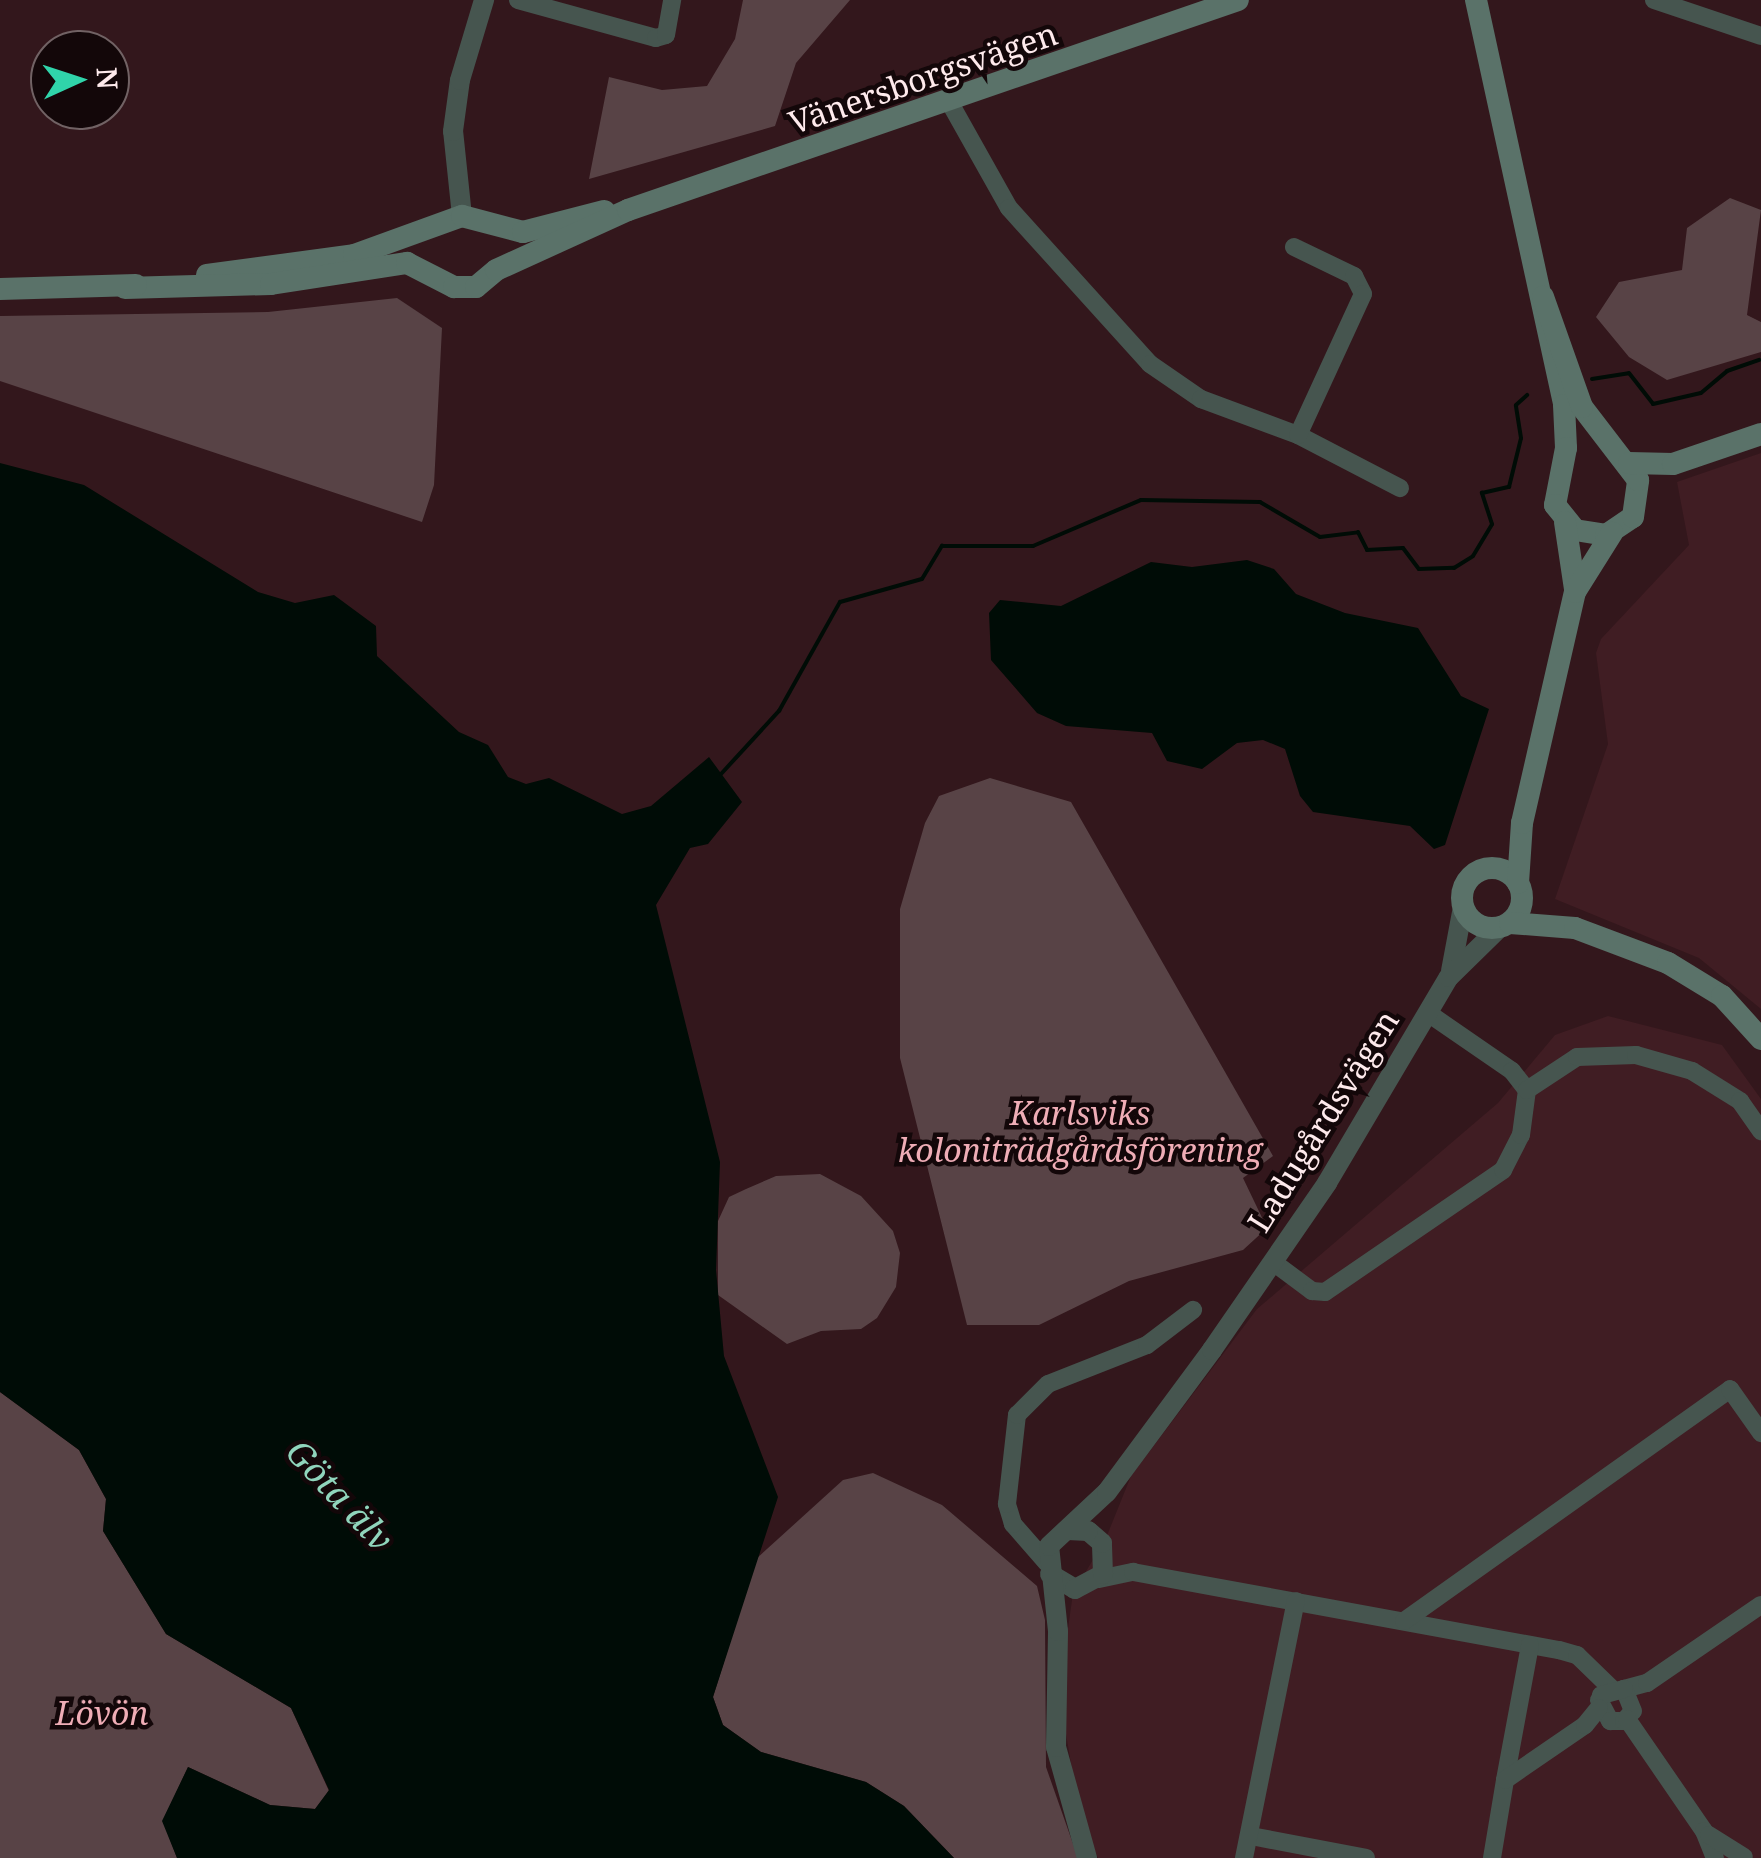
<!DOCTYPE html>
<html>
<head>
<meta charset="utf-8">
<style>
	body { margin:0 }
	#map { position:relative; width:1761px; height:1858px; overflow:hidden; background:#33171c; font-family:"Noto Serif",serif }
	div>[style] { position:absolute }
	.built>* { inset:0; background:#401d23 }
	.green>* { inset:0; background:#584346 }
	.water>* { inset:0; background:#000c06 }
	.stream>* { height:4px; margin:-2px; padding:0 2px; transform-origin:2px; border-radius:2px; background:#000c06 }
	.minor>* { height:18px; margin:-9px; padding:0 9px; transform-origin:9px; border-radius:9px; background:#46554f }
	.tertiary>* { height:20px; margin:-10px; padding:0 10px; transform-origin:10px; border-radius:10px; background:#46554f }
	.secondary>* { height:22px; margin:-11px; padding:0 11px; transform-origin:11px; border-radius:11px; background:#5a7269 }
	.secondary>.ring { margin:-11px; padding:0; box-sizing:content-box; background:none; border:22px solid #5a7269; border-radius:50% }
	span { translate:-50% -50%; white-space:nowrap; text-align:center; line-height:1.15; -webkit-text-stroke:9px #130709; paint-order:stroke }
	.street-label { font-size:32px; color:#feeaec }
	.park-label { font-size:32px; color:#efadb6; font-style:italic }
	.water-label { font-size:35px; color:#90d5bc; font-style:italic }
	.north { position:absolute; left:30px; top:30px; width:100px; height:100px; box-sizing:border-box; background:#130709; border:2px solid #716264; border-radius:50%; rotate:87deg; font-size:28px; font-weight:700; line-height:40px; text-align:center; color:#feeaec }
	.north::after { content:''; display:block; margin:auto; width:35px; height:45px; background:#30d4aa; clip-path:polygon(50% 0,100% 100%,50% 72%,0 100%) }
</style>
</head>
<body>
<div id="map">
	<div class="built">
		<i style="clip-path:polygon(1761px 453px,1761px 1009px,1699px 958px,1555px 899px,1608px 744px,1596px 653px,1601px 639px,1689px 545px,1677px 482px)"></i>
		<i style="clip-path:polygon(1608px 1016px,1722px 1045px,1761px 1099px,1761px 1858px,1098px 1858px,1079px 1811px,1066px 1734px,1064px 1657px,1073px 1593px,1106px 1538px,1131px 1476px,1257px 1309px,1498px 1103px,1555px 1035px)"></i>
	</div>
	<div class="green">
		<i style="clip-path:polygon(743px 0,850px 0,796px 63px,775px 126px,589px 179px,609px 77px,662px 90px,707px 86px,735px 39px)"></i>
		<i style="clip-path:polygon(1730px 198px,1761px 210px,1747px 315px,1761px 322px,1761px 352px,1667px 380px,1629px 357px,1596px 317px,1619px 282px,1682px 270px,1687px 228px)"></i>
		<i style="clip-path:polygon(397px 298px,442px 328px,434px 485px,422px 522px,0 381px,0 316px,268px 312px)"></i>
		<i style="clip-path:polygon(990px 778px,1071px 802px,1273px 1156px,1243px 1178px,1267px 1228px,1243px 1250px,1129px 1281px,1039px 1325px,967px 1325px,900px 1058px,900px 909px,925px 823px,939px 796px)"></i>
		<i style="clip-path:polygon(820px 1174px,861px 1196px,893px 1231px,900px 1253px,896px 1287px,877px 1318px,861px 1329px,821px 1331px,787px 1344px,718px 1295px,718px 1221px,729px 1197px,746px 1189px,776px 1176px)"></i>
		<i style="clip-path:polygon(0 1392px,79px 1450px,106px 1499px,103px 1531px,166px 1634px,291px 1708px,329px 1791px,315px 1809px,270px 1805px,188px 1767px,163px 1821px,177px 1858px,0 1858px)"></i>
		<i style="clip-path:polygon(873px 1473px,942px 1505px,1037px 1586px,1045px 1620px,1046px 1767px,1078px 1858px,954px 1858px,904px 1806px,866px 1782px,761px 1752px,723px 1725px,713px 1697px,756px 1559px,843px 1480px)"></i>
	</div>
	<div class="water">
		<i style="clip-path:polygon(0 463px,84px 485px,258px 592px,295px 603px,334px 595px,376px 626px,377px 656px,459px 732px,488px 745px,508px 777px,526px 784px,549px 778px,622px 814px,651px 806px,709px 757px,742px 802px,708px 844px,690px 848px,656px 905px,720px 1162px,716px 1270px,724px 1356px,778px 1497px,713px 1697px,723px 1725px,761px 1752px,866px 1782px,904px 1806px,954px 1858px,177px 1858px,162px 1821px,188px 1767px,270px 1805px,315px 1809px,329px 1790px,291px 1708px,166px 1634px,103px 1531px,106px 1499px,79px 1450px,0 1392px)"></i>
		<i style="clip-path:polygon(1247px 560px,1274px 569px,1296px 594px,1345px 613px,1418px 628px,1461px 696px,1489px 709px,1445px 845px,1434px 849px,1410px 826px,1313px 812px,1300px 796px,1285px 749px,1263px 740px,1237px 743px,1202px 769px,1167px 761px,1152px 733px,1066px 726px,1037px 713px,991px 660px,989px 613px,1000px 600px,1061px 606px,1151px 562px,1192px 567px)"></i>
	</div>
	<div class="stream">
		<i style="left:1592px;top:379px;width:37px;rotate:-9deg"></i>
		<i style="left:1629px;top:373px;width:39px;rotate:52deg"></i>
		<i style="left:1653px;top:404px;width:49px;rotate:-12.9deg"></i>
		<i style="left:1701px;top:393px;width:34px;rotate:-40deg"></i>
		<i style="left:1727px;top:371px;width:34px;rotate:-19deg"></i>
		<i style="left:721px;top:774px;width:86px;rotate:-47.4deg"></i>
		<i style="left:779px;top:711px;width:125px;rotate:-60.8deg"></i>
		<i style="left:840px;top:602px;width:85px;rotate:-15.7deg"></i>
		<i style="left:922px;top:579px;width:39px;rotate:-59deg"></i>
		<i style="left:942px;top:546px;width:91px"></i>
		<i style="left:1033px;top:546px;width:117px;rotate:-23.1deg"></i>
		<i style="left:1141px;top:500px;width:119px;rotate:1deg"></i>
		<i style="left:1260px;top:502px;width:69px;rotate:30.3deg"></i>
		<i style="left:1320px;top:537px;width:38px;rotate:-7deg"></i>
		<i style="left:1358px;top:532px;width:20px;rotate:63deg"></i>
		<i style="left:1367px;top:550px;width:36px;rotate:-3deg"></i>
		<i style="left:1403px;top:548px;width:26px;rotate:53deg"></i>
		<i style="left:1419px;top:569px;width:35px;rotate:-2deg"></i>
		<i style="left:1454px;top:568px;width:22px;rotate:-32deg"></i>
		<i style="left:1473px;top:556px;width:37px;rotate:-59deg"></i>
		<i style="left:1492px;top:524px;width:33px;rotate:-108deg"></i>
		<i style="left:1482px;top:493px;width:28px;rotate:-13deg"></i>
		<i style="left:1509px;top:487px;width:50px;rotate:-76.2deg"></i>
		<i style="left:1521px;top:438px;width:33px;rotate:-99deg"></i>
		<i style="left:1516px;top:405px;width:15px;rotate:-42deg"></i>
	</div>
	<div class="minor">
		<i style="left:518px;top:0;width:143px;rotate:15.4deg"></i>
		<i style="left:656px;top:38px;width:10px;rotate:-17deg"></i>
		<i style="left:666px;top:35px;width:36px;rotate:-80deg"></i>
		<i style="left:1654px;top:0;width:113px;rotate:18.6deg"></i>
		<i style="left:950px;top:103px;width:120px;rotate:60.7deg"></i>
		<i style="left:1009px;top:208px;width:210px;rotate:47.9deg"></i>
		<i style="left:1150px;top:364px;width:62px;rotate:34.5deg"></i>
		<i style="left:1201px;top:399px;width:103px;rotate:20.4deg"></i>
		<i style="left:1298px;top:435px;width:115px;rotate:27.5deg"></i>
		<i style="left:1294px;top:247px;width:67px;rotate:25.8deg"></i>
		<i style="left:1354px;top:276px;width:20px;rotate:63deg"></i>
		<i style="left:1363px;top:294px;width:155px;rotate:114.7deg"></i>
		<i style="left:1428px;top:1013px;width:102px;rotate:34.6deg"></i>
		<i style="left:1512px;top:1071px;width:24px;rotate:52deg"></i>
		<i style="left:1273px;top:1262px;width:49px;rotate:36.6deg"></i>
		<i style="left:1312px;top:1291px;width:13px;rotate:4deg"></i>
		<i style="left:1325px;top:1292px;width:216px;rotate:-34.4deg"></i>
		<i style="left:1503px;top:1170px;width:39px;rotate:-63deg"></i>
		<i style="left:1521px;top:1135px;width:45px;rotate:-82.4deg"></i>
		<i style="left:1527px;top:1090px;width:60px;rotate:-33.4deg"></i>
		<i style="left:1577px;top:1057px;width:59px;rotate:-1.9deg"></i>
		<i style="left:1636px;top:1055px;width:58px;rotate:15.9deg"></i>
		<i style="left:1692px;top:1071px;width:57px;rotate:32deg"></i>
		<i style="left:1740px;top:1101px;width:37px;rotate:55deg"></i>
		<i style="left:1047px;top:1563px;width:52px;rotate:-131.1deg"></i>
		<i style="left:1013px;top:1524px;width:21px;rotate:-107deg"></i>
		<i style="left:1007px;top:1504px;width:90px;rotate:-83.6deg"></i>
		<i style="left:1017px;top:1415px;width:44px;rotate:-45deg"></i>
		<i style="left:1048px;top:1384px;width:106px;rotate:-21.5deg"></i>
		<i style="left:1147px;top:1345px;width:58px;rotate:-37.3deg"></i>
		<i style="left:1099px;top:1579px;width:35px;rotate:-12deg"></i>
		<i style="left:1133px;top:1572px;width:433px;rotate:10.4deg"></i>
		<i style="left:1559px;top:1650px;width:19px;rotate:16deg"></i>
		<i style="left:1577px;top:1655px;width:47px;rotate:44.1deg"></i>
		<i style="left:1404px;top:1621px;width:400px;rotate:-35.4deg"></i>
		<i style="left:1730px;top:1389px;width:54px;rotate:54.8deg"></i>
		<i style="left:1624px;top:1689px;width:24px;rotate:-15deg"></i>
		<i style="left:1647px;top:1683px;width:138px;rotate:-34.4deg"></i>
		<i style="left:1599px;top:1700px;width:24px;rotate:62deg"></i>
		<i style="left:1610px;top:1721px;width:14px"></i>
		<i style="left:1624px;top:1721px;width:13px;rotate:-48deg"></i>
		<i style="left:1633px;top:1711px;width:24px;rotate:-112deg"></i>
		<i style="left:1624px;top:1689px;width:24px;rotate:165deg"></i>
		<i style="left:1627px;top:1719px;width:136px;rotate:55.5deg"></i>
		<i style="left:1704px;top:1831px;width:29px;rotate:68deg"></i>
		<i style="left:1505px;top:1780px;width:137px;rotate:-79.5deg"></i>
		<i style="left:1709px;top:1835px;width:41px;rotate:32.2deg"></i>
		<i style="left:1251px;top:1836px;width:117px;rotate:10.8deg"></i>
		<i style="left:1244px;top:1858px;width:262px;rotate:-78.6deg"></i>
		<i style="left:1492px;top:1858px;width:79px;rotate:-80.5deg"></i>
		<i style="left:1505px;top:1780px;width:97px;rotate:-34.5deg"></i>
		<i style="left:1585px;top:1725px;width:22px;rotate:-51deg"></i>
	</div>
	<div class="tertiary">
		<i style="left:462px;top:216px;width:85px;rotate:-96deg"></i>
		<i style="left:453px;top:131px;width:51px;rotate:-82.2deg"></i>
		<i style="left:460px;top:80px;width:84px;rotate:-73.3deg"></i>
		<i style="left:1451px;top:971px;width:65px;rotate:-79.4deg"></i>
		<i style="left:1050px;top:1574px;width:29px;rotate:31deg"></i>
		<i style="left:1075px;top:1589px;width:32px;rotate:-28deg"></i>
		<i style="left:1103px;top:1574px;width:31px;rotate:-92deg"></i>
		<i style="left:1102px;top:1543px;width:18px;rotate:-139deg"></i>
		<i style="left:1088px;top:1531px;width:20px;rotate:-177deg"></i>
		<i style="left:1087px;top:1858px;width:115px;rotate:-105.6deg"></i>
		<i style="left:1056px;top:1747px;width:116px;rotate:-89deg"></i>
		<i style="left:1058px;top:1631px;width:85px;rotate:-96deg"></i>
		<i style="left:1049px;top:1546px;width:79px;rotate:-43deg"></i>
		<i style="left:1107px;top:1492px;width:177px;rotate:-53.5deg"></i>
		<i style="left:1212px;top:1350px;width:203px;rotate:-55.4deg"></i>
		<i style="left:1327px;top:1183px;width:239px;rotate:-59.4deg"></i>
		<i style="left:1449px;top:977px;width:70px;rotate:-44.4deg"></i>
	</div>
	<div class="secondary">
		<i style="left:1476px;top:0;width:414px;rotate:77.7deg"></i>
		<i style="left:1564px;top:405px;width:43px;rotate:87.3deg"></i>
		<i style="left:1566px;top:448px;width:58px;rotate:100.9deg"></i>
		<i style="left:1555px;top:505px;width:32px;rotate:51deg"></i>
		<i style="left:1575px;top:530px;width:31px;rotate:9deg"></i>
		<i style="left:1606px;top:535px;width:32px;rotate:-34deg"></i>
		<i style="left:1633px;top:517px;width:37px;rotate:-82deg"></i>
		<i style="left:1638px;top:480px;width:92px;rotate:-127.5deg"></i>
		<i style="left:1582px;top:407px;width:117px;rotate:-109.5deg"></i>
		<i style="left:207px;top:275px;width:148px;rotate:-7.7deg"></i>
		<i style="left:354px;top:255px;width:115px;rotate:-19.9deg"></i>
		<i style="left:462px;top:216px;width:63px;rotate:14.7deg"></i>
		<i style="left:523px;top:232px;width:84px;rotate:-14.5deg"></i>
		<i style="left:125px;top:288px;width:146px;rotate:-1.6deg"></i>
		<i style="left:271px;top:284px;width:138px;rotate:-8.8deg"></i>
		<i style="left:407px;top:263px;width:53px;rotate:27.1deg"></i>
		<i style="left:454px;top:287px;width:22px"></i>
		<i style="left:476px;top:287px;width:26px;rotate:-40deg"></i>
		<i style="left:496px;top:270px;width:145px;rotate:-24.4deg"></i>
		<i style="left:628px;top:210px;width:645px;rotate:-19deg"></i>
		<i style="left:0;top:289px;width:136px;rotate:-1.7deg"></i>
		<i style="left:1629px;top:463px;width:44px;rotate:1.3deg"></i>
		<i style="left:1673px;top:464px;width:93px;rotate:-18.8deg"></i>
		<i style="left:1565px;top:522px;width:68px;rotate:81.5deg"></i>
		<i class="ring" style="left:1462px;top:868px;width:38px;height:38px"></i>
		<i style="left:1518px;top:883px;width:60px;rotate:-86.2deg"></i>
		<i style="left:1522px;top:823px;width:237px;rotate:-77.1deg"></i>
		<i style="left:1575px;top:592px;width:70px;rotate:-57.9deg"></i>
		<i style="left:1510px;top:923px;width:65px;rotate:4.4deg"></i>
		<i style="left:1575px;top:928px;width:99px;rotate:20.6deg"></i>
		<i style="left:1668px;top:963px;width:63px;rotate:31.4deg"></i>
		<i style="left:1722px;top:996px;width:58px;rotate:47.8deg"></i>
	</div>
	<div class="street-label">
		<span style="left:923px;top:78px;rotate:-19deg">Vänersborgsvägen</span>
		<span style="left:1323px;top:1121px;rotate:-58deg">Ladugårdsvägen</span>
	</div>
	<div class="park-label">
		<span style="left:1080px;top:1132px">Karlsviks<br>koloniträdgårdsförening</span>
		<span style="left:102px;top:1713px">Lövön</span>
	</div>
	<div class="water-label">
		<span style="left:340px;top:1495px;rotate:47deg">Göta älv</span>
	</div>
	<div class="north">N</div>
</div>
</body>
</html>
